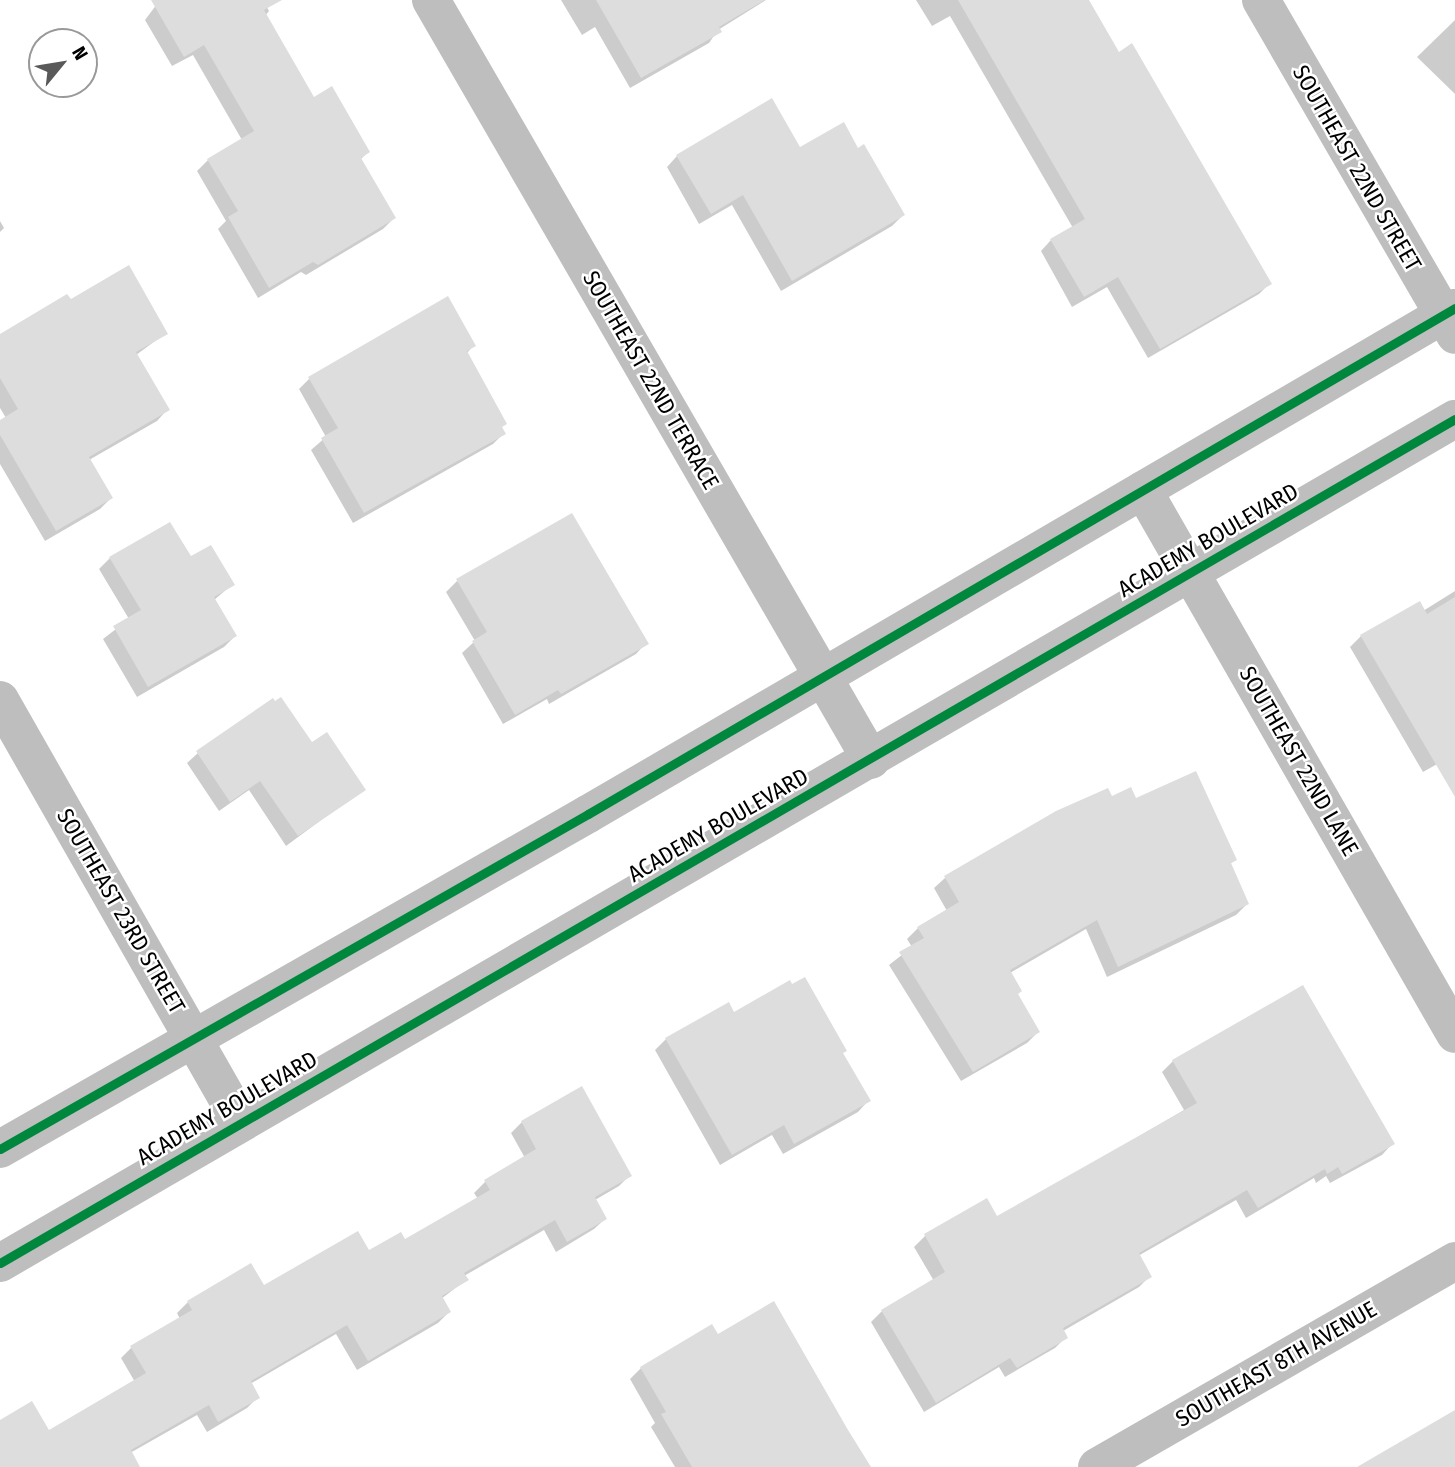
<!DOCTYPE html>
<html>
<head>
<meta charset="utf-8">
<style>
	body { margin:0 }
	#map { position:relative; width:1455px; height:1467px; overflow:hidden; background:#fff; font-family:"Fira Sans Condensed",sans-serif }
	div>[style] { position:absolute }
	.shadow>* { inset:0; background:#0003 }
	.building>* { inset:0; background:#ddd }
	.minor>* { height:38px; margin:-19px; padding:0 19px; transform-origin:19px; border-radius:19px; background:#bebebe }
	.tertiary>* { height:38px; margin:-19px; padding:0 19px; transform-origin:19px; border-radius:19px; background:#bebebe }
	.cycleway>* { height:9px; margin:-4.5px; padding:0 4.5px; transform-origin:4.5px; border-radius:4.5px; background:#00873e }
	span { translate:-50% -50%; white-space:nowrap; text-align:center; line-height:1.15; -webkit-text-stroke:5px #fff; paint-order:stroke }
	.street-label { font-size:23px; color:#000 }
	.north { position:absolute; left:28px; top:28px; width:70px; height:70px; box-sizing:border-box; background:#fff; border:2px solid #999; border-radius:50%; rotate:60deg; font-size:19px; font-weight:700; line-height:28px; text-align:center; color:#000 }
	.north::after { content:''; display:block; margin:auto; width:24px; height:32px; background:#595959; clip-path:polygon(50% 0,100% 100%,50% 72%,0 100%) }
</style>
</head>
<body>
<div id="map">
	<div class="shadow">
		<i style="clip-path:polygon(160px 0,263px 0,269px 11px,265px 16px,313px 99px,368px 152px,360px 160px,394px 218px,383px 229px,306px 275px,301px 272px,258px 298px,218px 229px,226px 221px,197px 171px,208px 160px,242px 140px,193px 55px,172px 66px,145px 20px)"></i>
		<i style="clip-path:polygon(561px 0,766px 0,718px 30px,709px 43px,630px 88px,595px 27px,582px 35px)"></i>
		<i style="clip-path:polygon(916px 0,1087px 0,1119px 54px,1270px 283px,1259px 294px,1148px 358px,1107px 287px,1072px 307px,1041px 251px,1051px 240px,1073px 228px,950px 16px,932px 26px)"></i>
		<i style="clip-path:polygon(1455px 20px,1455px 94px,1417px 57px)"></i>
		<i style="clip-path:polygon(799px 149px,858px 150px,903px 215px,892px 226px,781px 291px,732px 205px,699px 224px,667px 167px,677px 156px)"></i>
		<i style="clip-path:polygon(0 221px,4px 228px,0 232px)"></i>
		<i style="clip-path:polygon(70px 302px,166px 333px,136px 355px,167px 410px,157px 421px,89px 460px,111px 498px,100px 509px,45px 541px,0 464px,0 422px,6px 418px,0 408px,0 336px)"></i>
		<i style="clip-path:polygon(474px 345px,467px 353px,504px 433px,493px 444px,353px 523px,311px 450px,326px 437px,299px 389px,310px 378px)"></i>
		<i style="clip-path:polygon(110px 558px,190px 559px,233px 584px,214px 600px,235px 636px,224px 647px,137px 697px,103px 639px,129px 619px,99px 569px)"></i>
		<i style="clip-path:polygon(457px 581px,646px 643px,636px 654px,549px 704px,547px 699px,503px 724px,462px 653px,475px 641px,446px 592px)"></i>
		<i style="clip-path:polygon(1455px 591px,1455px 754px,1423px 772px,1350px 647px,1361px 636px,1423px 611px)"></i>
		<i style="clip-path:polygon(274px 704px,312px 745px,363px 789px,286px 846px,249px 790px,219px 811px,187px 763px,198px 753px)"></i>
		<i style="clip-path:polygon(1111px 798px,1135px 800px,1235px 860px,1229px 865px,1247px 904px,1236px 915px,1107px 977px,1086px 929px,1010px 973px,1016px 995px,1038px 1032px,1027px 1043px,961px 1081px,889px 965px,912px 947px,907px 939px,918px 928px,947px 911px,934px 888px,945px 878px)"></i>
		<i style="clip-path:polygon(666px 1039px,842px 1054px,868px 1101px,858px 1112px,783px 1154px,772px 1135px,720px 1165px,655px 1050px)"></i>
		<i style="clip-path:polygon(1173px 1061px,1392px 1144px,1382px 1155px,1330px 1183px,1326px 1176px,1316px 1183px,1314px 1178px,1246px 1218px,1236px 1200px,1138px 1256px,1150px 1276px,1139px 1287px,1063px 1331px,1066px 1337px,1055px 1348px,1005px 1377px,999px 1367px,924px 1412px,871px 1322px,882px 1311px,934px 1281px,914px 1247px,925px 1236px,986px 1200px,997px 1219px,1184px 1110px,1162px 1072px)"></i>
		<i style="clip-path:polygon(522px 1122px,630px 1175px,619px 1186px,595px 1200px,605px 1219px,594px 1229px,556px 1252px,544px 1230px,464px 1276px,466px 1280px,441px 1299px,449px 1312px,438px 1323px,357px 1370px,336px 1334px,250px 1384px,258px 1397px,247px 1408px,207px 1432px,197px 1415px,130px 1453px,127px 1467px,0 1467px,0 1421px,48px 1432px,135px 1382px,121px 1358px,132px 1347px,180px 1319px,177px 1313px,188px 1302px,250px 1265px,263px 1288px,405px 1242px,478px 1199px,474px 1193px,485px 1182px,525px 1158px,511px 1133px)"></i>
		<i style="clip-path:polygon(717px 1336px,853px 1467px,675px 1467px,651px 1427px,655px 1423px,630px 1379px,641px 1368px)"></i>
	</div>
	<div class="building">
		<i style="clip-path:polygon(151px 0,282px 0,264px 10px,314px 97px,332px 86px,370px 152px,361px 158px,396px 218px,318px 265px,313px 262px,269px 288px,228px 217px,238px 211px,207px 159px,254px 131px,204px 45px,184px 57px)"></i>
		<i style="clip-path:polygon(596px 0,765px 0,719px 27px,722px 32px,641px 78px)"></i>
		<i style="clip-path:polygon(958px 0,1089px 0,1119px 52px,1132px 43px,1272px 284px,1160px 349px,1118px 277px,1084px 297px,1050px 239px,1085px 219px)"></i>
		<i style="clip-path:polygon(772px 98px,800px 147px,844px 122px,858px 148px,864px 144px,905px 215px,792px 281px,743px 195px,711px 214px,676px 155px)"></i>
		<i style="clip-path:polygon(129px 265px,168px 334px,136px 352px,170px 410px,89px 457px,113px 498px,56px 531px,0 435px,0 420px,18px 409px,0 378px,0 334px,67px 294px,71px 299px)"></i>
		<i style="clip-path:polygon(448px 296px,476px 346px,467px 351px,507px 424px,502px 427px,506px 434px,364px 513px,321px 438px,338px 428px,308px 377px)"></i>
		<i style="clip-path:polygon(572px 513px,649px 644px,561px 694px,558px 690px,515px 715px,472px 641px,487px 632px,456px 579px)"></i>
		<i style="clip-path:polygon(170px 522px,191px 556px,211px 545px,235px 585px,214px 597px,237px 636px,148px 687px,113px 626px,141px 610px,109px 557px)"></i>
		<i style="clip-path:polygon(1455px 597px,1455px 797px,1360px 635px,1420px 601px,1427px 614px)"></i>
		<i style="clip-path:polygon(281px 697px,312px 742px,327px 732px,366px 790px,298px 836px,260px 781px,230px 802px,196px 751px,273px 698px,275px 701px)"></i>
		<i style="clip-path:polygon(1196px 771px,1237px 860px,1231px 863px,1249px 904px,1118px 967px,1097px 920px,1010px 970px,1022px 991px,1018px 994px,1040px 1032px,973px 1072px,899px 952px,924px 938px,917px 927px,959px 902px,944px 876px,1056px 811px,1108px 788px,1112px 796px,1131px 787px,1136px 798px)"></i>
		<i style="clip-path:polygon(805px 977px,847px 1051px,843px 1053px,871px 1101px,794px 1144px,784px 1125px,732px 1155px,665px 1038px,729px 1002px,734px 1012px,790px 980px,792px 984px)"></i>
		<i style="clip-path:polygon(1303px 985px,1395px 1144px,1342px 1174px,1338px 1167px,1327px 1174px,1325px 1169px,1258px 1208px,1247px 1190px,1139px 1253px,1152px 1277px,1063px 1328px,1068px 1338px,1017px 1368px,1010px 1358px,936px 1403px,881px 1310px,945px 1272px,924px 1234px,987px 1198px,997px 1216px,1197px 1103px,1172px 1060px)"></i>
		<i style="clip-path:polygon(582px 1086px,632px 1176px,595px 1197px,607px 1219px,567px 1242px,555px 1220px,464px 1273px,469px 1280px,442px 1296px,451px 1312px,368px 1361px,347px 1325px,251px 1381px,260px 1398px,218px 1422px,209px 1405px,131px 1450px,140px 1467px,0 1467px,0 1420px,32px 1401px,49px 1430px,146px 1373px,130px 1346px,192px 1310px,187px 1301px,251px 1263px,264px 1285px,358px 1231px,369px 1250px,401px 1232px,405px 1239px,490px 1190px,484px 1180px,536px 1149px,521px 1121px)"></i>
		<i style="clip-path:polygon(774px 1301px,848px 1430px,871px 1467px,692px 1467px,661px 1414px,666px 1412px,640px 1367px,712px 1324px,718px 1334px)"></i>
		<i style="clip-path:polygon(1455px 1410px,1455px 1467px,1357px 1467px)"></i>
	</div>
	<div class="minor">
		<i style="left:431px;top:0;width:878px;rotate:59.93deg"></i>
		<i style="left:1261px;top:0;width:387px;rotate:59.9deg"></i>
		<i style="left:1143px;top:490px;width:627px;rotate:60.16deg"></i>
		<i style="left:0;top:700px;width:486px;rotate:60.3deg"></i>
		<i style="left:1097px;top:1467px;width:413px;rotate:-29.9deg"></i>
	</div>
	<div class="tertiary">
		<i style="left:0;top:1149px;width:677px;rotate:-29.67deg"></i>
		<i style="left:588px;top:814px;width:1004px;rotate:-30.27deg"></i>
		<i style="left:0;top:1263px;width:1682px;rotate:-30.12deg"></i>
	</div>
	<div class="cycleway">
		<i style="left:0;top:1149px;width:677px;rotate:-29.67deg"></i>
		<i style="left:588px;top:814px;width:1004px;rotate:-30.27deg"></i>
		<i style="left:0;top:1263px;width:1682px;rotate:-30.12deg"></i>
	</div>
	<div class="street-label">
		<span style="left:1357px;top:168px;rotate:60deg">SOUTHEAST 22ND STREET</span>
		<span style="left:651px;top:380px;rotate:60deg">SOUTHEAST 22ND TERRACE</span>
		<span style="left:1208px;top:540px;rotate:-30deg">ACADEMY BOULEVARD</span>
		<span style="left:1299px;top:761px;rotate:60deg">SOUTHEAST 22ND LANE</span>
		<span style="left:718px;top:825px;rotate:-30deg">ACADEMY BOULEVARD</span>
		<span style="left:121px;top:911px;rotate:60deg">SOUTHEAST 23RD STREET</span>
		<span style="left:227px;top:1108px;rotate:-30deg">ACADEMY BOULEVARD</span>
		<span style="left:1276px;top:1364px;rotate:-30deg">SOUTHEAST 8TH AVENUE</span>
	</div>
	<div class="north">N</div>
</div>
</body>
</html>
